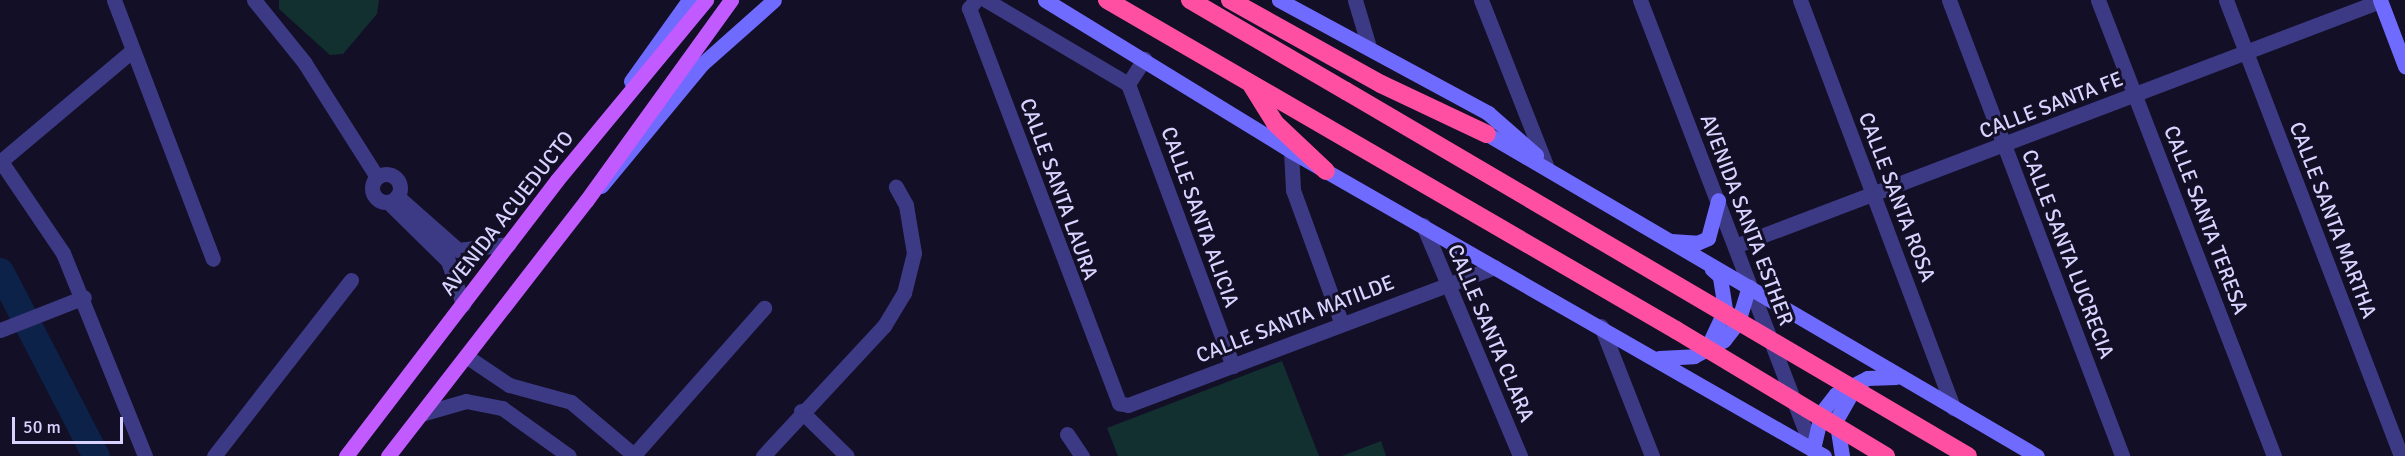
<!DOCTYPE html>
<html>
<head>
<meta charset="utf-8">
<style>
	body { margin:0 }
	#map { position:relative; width:2405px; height:456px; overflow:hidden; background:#130f26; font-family:Signika,sans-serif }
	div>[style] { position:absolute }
	.green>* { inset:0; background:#12302f }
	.river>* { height:27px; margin:-13.5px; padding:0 13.5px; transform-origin:13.5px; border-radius:13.5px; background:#0c2248 }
	.minor>* { height:15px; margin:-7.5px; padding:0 7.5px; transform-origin:7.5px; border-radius:7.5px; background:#3d3a85 }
	.minor>.ring { margin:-7.5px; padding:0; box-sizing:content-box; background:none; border:15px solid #3d3a85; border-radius:50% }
	.tertiary>* { height:15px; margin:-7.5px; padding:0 7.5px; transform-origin:7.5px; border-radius:7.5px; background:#3d3a85 }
	.secondary>* { height:15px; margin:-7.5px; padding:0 7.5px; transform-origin:7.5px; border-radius:7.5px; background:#6f6bff }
	.primary>* { height:15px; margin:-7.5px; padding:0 7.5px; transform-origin:7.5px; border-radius:7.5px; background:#c25bff }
	.motorway>* { height:18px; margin:-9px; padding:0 9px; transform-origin:9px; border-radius:9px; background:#ff4fa3 }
	.motorway-bridge>* { height:18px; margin:-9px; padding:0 9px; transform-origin:9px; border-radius:9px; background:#ff4fa3 }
	span { translate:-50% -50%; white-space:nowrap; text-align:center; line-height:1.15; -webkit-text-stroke:6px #130f26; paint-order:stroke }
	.street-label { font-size:21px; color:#d9d4ff }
	.scale { position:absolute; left:12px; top:417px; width:111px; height:27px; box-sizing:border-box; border:3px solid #d9d4ff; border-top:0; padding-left:8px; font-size:18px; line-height:21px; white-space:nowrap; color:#d9d4ff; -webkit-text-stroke:4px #130f26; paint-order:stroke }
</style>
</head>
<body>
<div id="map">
	<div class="green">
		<i style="clip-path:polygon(279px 0,379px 0,377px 14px,343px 54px,330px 55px,279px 9px)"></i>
		<i style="clip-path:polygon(1282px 361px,1319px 456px,1118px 456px,1107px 428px)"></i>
		<i style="clip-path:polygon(1381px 441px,1386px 456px,1342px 456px)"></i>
	</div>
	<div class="river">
		<i style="left:0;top:271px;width:208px;rotate:62.6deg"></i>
	</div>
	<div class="minor">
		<i style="left:114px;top:0;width:277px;rotate:69.1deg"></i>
		<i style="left:254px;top:0;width:80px;rotate:51.1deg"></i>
		<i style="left:304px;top:62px;width:136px;rotate:57.6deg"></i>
		<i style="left:976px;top:0;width:11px;rotate:131deg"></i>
		<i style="left:969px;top:8px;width:423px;rotate:69.2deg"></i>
		<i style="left:1119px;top:403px;width:9px;rotate:13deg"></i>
		<i style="left:1128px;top:405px;width:392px;rotate:-20.6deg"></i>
		<i style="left:986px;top:0;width:165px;rotate:30.6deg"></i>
		<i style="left:1128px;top:84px;width:30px;rotate:-57deg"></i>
		<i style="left:1355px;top:0;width:49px;rotate:73.4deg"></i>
		<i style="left:1481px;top:0;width:177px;rotate:68.5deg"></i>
		<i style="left:1800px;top:0;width:436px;rotate:69.4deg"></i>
		<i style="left:1949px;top:0;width:488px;rotate:69.2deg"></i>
		<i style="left:2098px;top:0;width:489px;rotate:68.9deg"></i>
		<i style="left:2226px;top:0;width:488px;rotate:69deg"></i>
		<i style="left:1128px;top:84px;width:301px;rotate:69.6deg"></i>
		<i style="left:1291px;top:151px;width:39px;rotate:87deg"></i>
		<i style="left:1293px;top:190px;width:140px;rotate:70deg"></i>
		<i style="left:0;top:160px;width:112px;rotate:55.9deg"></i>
		<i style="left:63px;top:253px;width:219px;rotate:68deg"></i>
		<i style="left:1px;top:161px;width:172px;rotate:-40.1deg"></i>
		<i class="ring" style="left:372px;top:174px;width:13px;height:13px"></i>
		<i style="left:397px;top:196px;width:81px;rotate:41.5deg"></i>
		<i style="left:458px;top:250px;width:51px;rotate:-6.7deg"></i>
		<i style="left:388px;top:202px;width:84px;rotate:44.5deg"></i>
		<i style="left:448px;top:261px;width:46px;rotate:70.8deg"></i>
		<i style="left:1423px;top:225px;width:251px;rotate:67.2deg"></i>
		<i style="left:1735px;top:246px;width:690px;rotate:-20.8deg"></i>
		<i style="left:1601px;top:326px;width:140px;rotate:68.6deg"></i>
		<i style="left:0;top:330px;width:90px;rotate:-21.4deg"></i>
		<i style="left:466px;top:356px;width:52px;rotate:34deg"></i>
		<i style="left:509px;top:385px;width:64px;rotate:15.3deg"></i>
		<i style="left:571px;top:402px;width:84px;rotate:40.2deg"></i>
		<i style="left:801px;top:411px;width:64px;rotate:44.4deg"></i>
		<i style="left:421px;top:414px;width:47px;rotate:-16.1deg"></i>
		<i style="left:466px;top:401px;width:37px;rotate:11deg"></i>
		<i style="left:502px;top:408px;width:82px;rotate:35.6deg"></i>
		<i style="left:1067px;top:434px;width:27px;rotate:56deg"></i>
		<i style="left:214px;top:456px;width:223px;rotate:-52.1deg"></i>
		<i style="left:633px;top:456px;width:198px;rotate:-48.5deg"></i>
		<i style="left:763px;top:456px;width:178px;rotate:-47.1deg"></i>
		<i style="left:884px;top:326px;width:39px;rotate:-59deg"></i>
		<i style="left:904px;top:293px;width:41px;rotate:-76deg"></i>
		<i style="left:914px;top:253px;width:49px;rotate:-99.5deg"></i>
		<i style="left:906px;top:205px;width:21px;rotate:-119deg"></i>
	</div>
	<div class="tertiary">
		<i style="left:1640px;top:0;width:486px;rotate:69deg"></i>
	</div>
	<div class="secondary">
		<i style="left:1045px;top:0;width:289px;rotate:31.5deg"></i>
		<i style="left:1291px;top:151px;width:614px;rotate:29.78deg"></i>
		<i style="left:1279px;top:0;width:238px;rotate:28.4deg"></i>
		<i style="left:1488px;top:113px;width:64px;rotate:41.2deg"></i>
		<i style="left:2380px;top:0;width:71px;rotate:69.3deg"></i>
		<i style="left:631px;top:81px;width:100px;rotate:-54.4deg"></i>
		<i style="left:1487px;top:134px;width:637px;rotate:30.35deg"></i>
		<i style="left:601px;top:186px;width:158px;rotate:-50.4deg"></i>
		<i style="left:702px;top:64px;width:96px;rotate:-41.6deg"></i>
		<i style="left:1671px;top:241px;width:26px;rotate:4deg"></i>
		<i style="left:1697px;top:243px;width:12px;rotate:-24deg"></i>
		<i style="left:1708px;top:238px;width:39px;rotate:-75deg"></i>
		<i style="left:1709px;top:344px;width:38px;rotate:-65deg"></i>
		<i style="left:1725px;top:309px;width:33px;rotate:-99deg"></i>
		<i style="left:1720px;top:276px;width:11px;rotate:-139deg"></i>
		<i style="left:1659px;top:358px;width:35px;rotate:-3deg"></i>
		<i style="left:1694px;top:356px;width:34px;rotate:-28deg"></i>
		<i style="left:1724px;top:340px;width:23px;rotate:-52deg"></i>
		<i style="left:1738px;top:322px;width:37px;rotate:-73deg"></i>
		<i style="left:1813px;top:449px;width:37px;rotate:-77deg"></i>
		<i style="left:1821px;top:413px;width:24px;rotate:-52deg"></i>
		<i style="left:1836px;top:394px;width:35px;rotate:-27deg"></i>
		<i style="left:1867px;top:378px;width:29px;rotate:-2deg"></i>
		<i style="left:1842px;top:456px;width:36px;rotate:-99deg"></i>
		<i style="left:1836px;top:420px;width:40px;rotate:-60.3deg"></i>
	</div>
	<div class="primary">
		<i style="left:346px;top:456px;width:347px;rotate:-52.6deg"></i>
		<i style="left:557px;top:180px;width:234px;rotate:-50.4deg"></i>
		<i style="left:388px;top:456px;width:323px;rotate:-52.2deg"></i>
		<i style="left:586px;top:201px;width:248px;rotate:-54.2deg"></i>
	</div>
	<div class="motorway">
		<i style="left:1107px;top:0;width:658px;rotate:30.11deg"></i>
		<i style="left:1190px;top:0;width:181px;rotate:30.3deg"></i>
		<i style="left:1230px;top:0;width:173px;rotate:29.1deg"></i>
		<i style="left:1381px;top:84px;width:117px;rotate:25.3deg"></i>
		<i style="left:1252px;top:86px;width:44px;rotate:58.1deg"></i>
		<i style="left:1275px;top:123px;width:70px;rotate:43.3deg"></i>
	</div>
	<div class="motorway-bridge">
		<i style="left:1346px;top:91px;width:721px;rotate:30.41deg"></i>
		<i style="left:1676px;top:330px;width:245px;rotate:31deg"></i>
	</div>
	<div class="street-label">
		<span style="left:2051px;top:105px;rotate:-21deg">CALLE SANTA FE</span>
		<span style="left:1059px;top:189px;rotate:70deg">CALLE SANTA LAURA</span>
		<span style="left:1897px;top:197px;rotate:69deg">CALLE SANTA ROSA</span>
		<span style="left:507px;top:213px;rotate:-52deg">AVENIDA ACUEDUCTO</span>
		<span style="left:1200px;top:217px;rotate:70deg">CALLE SANTA ALICIA</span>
		<span style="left:1747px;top:220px;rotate:69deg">AVENIDA SANTA ESTHER</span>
		<span style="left:2206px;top:220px;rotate:69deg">CALLE SANTA TERESA</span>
		<span style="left:2333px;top:220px;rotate:69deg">CALLE SANTA MARTHA</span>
		<span style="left:2068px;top:254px;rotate:69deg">CALLE SANTA LUCRECIA</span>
		<span style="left:1295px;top:319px;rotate:-21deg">CALLE SANTA MATILDE</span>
		<span style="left:1491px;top:333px;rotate:67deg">CALLE SANTA CLARA</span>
	</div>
	<div class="scale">50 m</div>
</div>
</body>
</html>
